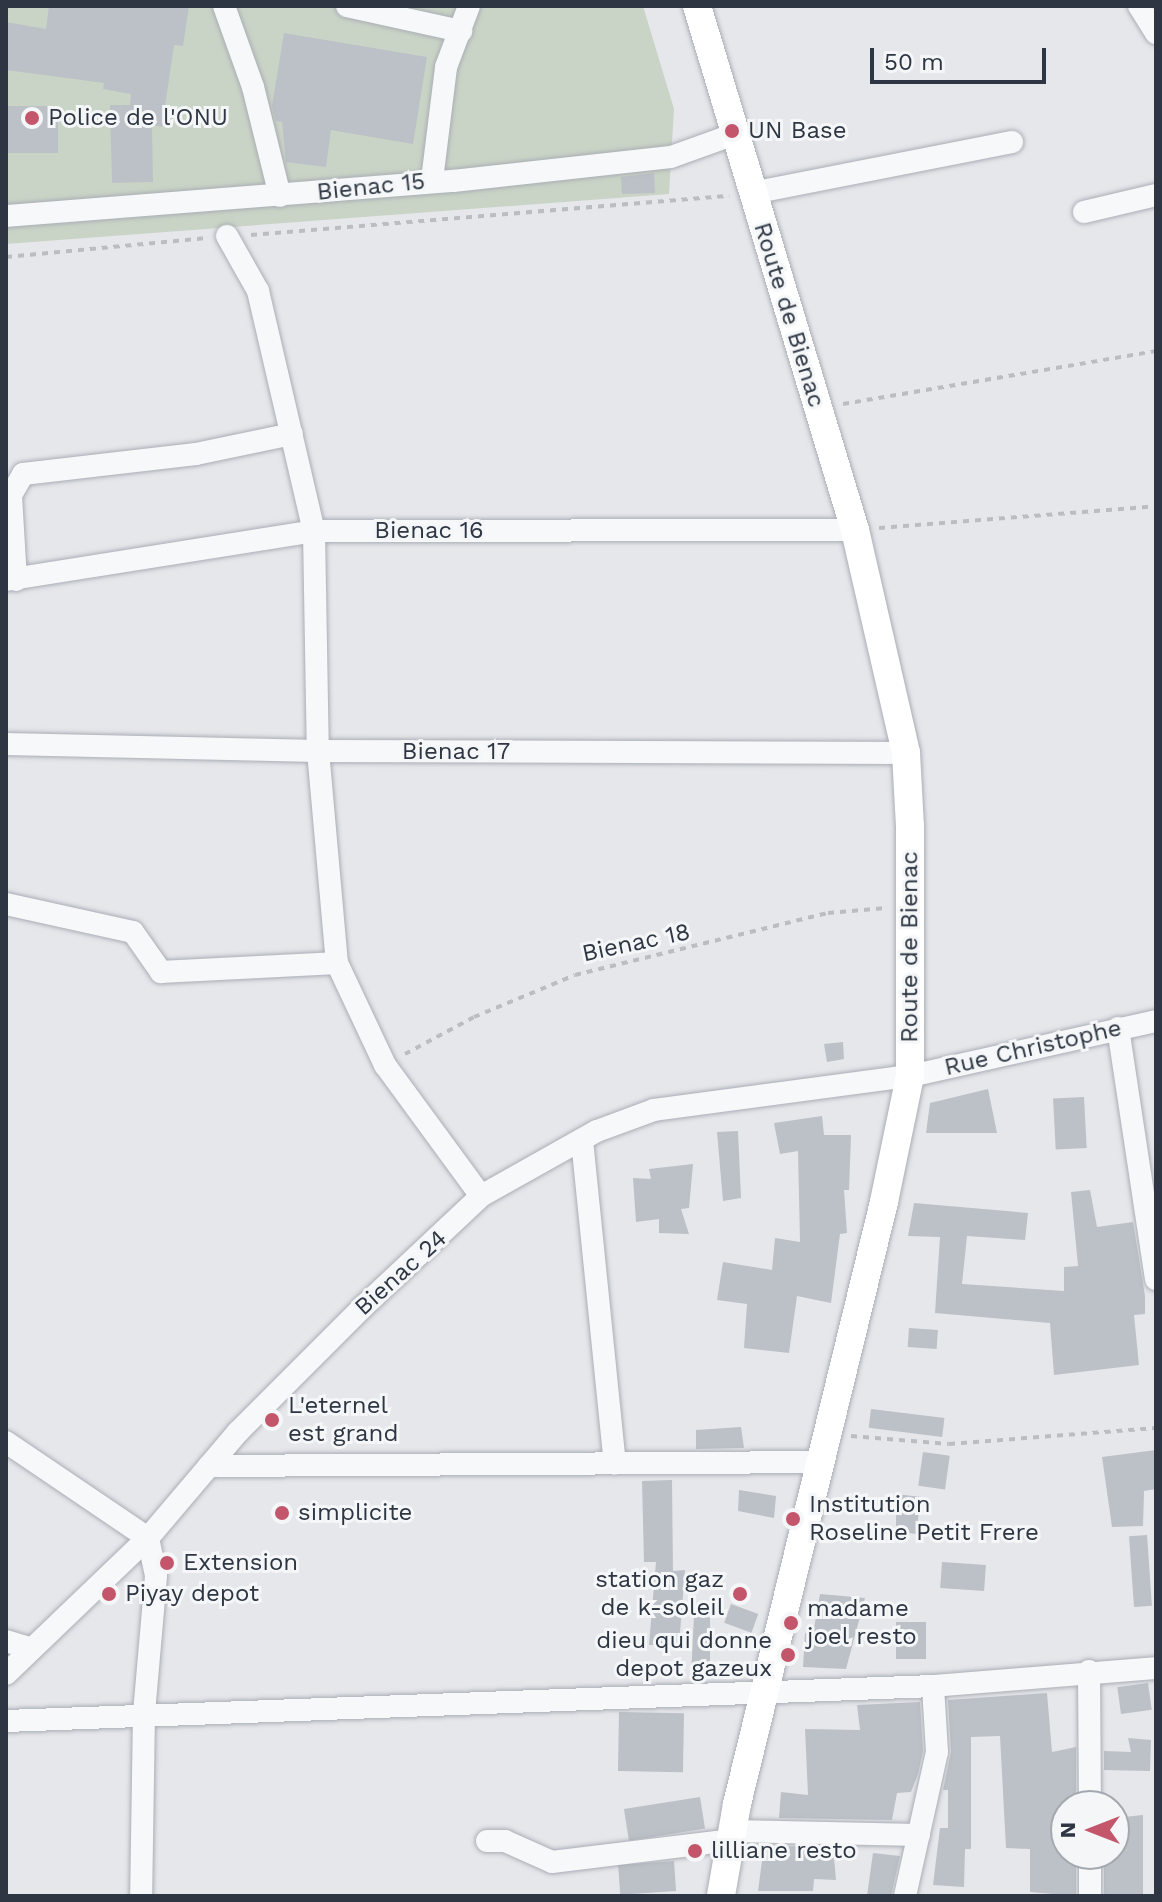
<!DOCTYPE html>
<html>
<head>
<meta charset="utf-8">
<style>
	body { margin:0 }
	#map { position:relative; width:1162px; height:1902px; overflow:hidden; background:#e5e7eb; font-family:"Work Sans",sans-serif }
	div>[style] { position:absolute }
	.green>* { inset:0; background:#cad4c6 }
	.building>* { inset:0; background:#bcc1c7; transform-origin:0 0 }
	.path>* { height:4px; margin-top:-2px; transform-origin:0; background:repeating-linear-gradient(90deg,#babec3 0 6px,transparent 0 12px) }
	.roads { filter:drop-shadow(0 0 2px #aaaeb5) drop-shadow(0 0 2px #aaaeb5) }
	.minor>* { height:22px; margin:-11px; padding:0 11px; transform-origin:11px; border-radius:11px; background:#f7f8fa }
	.major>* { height:28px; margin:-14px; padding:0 14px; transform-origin:14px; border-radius:14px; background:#fff }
	.dots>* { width:22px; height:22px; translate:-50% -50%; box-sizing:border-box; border:4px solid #f4f6f8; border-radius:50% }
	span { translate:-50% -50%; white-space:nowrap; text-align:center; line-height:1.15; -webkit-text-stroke:6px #f4f6f8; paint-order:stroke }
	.poi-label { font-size:24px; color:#2d3642 }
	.left { translate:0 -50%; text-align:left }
	.right { translate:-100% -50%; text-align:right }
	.street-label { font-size:24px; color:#2d3642 }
	.frame { position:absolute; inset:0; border:8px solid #2d3642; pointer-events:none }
	.north { position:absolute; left:1050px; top:1790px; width:80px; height:80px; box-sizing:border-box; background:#f4f6f8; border:2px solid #a4a9af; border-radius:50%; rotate:270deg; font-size:22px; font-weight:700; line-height:32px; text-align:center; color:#2d3642 }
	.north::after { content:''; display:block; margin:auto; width:28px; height:36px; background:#c3566b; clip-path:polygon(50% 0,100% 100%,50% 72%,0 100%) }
	.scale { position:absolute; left:870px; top:48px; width:176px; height:36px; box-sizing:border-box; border:4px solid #2d3642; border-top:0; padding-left:10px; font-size:24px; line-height:28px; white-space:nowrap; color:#2d3642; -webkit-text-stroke:6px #f4f6f8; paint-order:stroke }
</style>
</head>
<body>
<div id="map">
	<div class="green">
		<i style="clip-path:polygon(6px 6px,643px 6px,674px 109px,669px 194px,6px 244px)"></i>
	</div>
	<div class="building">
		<i style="clip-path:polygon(49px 6px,189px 6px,183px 46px,174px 45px,162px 127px,152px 125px,153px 182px,112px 183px,110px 105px,130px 105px,131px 94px,103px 89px,104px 83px,6px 70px,6px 22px,46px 29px)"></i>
		<i style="clip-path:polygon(284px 33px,427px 57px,413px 144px,331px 130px,326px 167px,286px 162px,282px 122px,276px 121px,272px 106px)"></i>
		<i style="left:6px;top:106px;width:52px;height:47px"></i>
		<i style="clip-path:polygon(654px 173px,655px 193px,622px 194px,621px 177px)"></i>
		<i style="clip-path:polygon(843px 1042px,844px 1059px,827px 1062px,824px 1044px)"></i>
		<i style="clip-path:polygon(988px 1089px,997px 1133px,926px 1133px,930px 1103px)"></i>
		<i style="left:1084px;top:1097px;width:51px;height:31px;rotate:87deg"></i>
		<i style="clip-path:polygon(822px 1116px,824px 1135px,851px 1135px,849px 1190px,844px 1190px,847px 1233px,840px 1234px,831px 1303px,797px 1296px,789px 1353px,744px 1348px,747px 1304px,717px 1300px,723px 1262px,772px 1270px,775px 1238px,800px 1242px,798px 1151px,780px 1154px,774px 1123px)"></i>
		<i style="clip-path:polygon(738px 1131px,741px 1198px,723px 1201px,717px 1132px)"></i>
		<i style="clip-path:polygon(693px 1164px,689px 1208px,681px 1209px,689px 1234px,659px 1233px,659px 1219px,636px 1222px,633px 1178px,651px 1179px,649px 1169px)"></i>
		<i style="clip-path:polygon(1090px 1190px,1097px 1227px,1133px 1222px,1145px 1296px,1145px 1314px,1134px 1315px,1139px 1365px,1054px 1375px,1050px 1323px,935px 1313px,940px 1237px,908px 1236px,914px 1203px,1028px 1213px,1025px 1240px,967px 1236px,962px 1284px,1064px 1291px,1064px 1267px,1078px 1266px,1071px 1192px)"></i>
		<i style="left:909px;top:1328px;width:29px;height:19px;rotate:4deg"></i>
		<i style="left:871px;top:1409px;width:74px;height:19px;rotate:7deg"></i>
		<i style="clip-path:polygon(741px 1427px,744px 1448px,696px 1449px,696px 1430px)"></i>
		<i style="clip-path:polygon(1156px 1450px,1156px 1489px,1144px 1491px,1143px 1526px,1112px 1527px,1102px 1457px)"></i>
		<i style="left:923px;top:1452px;width:27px;height:34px;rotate:8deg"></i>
		<i style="clip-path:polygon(672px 1480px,673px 1571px,685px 1570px,679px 1645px,649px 1645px,656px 1562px,644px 1562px,642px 1481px)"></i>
		<i style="clip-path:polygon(739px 1490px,776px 1496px,774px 1518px,738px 1511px)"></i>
		<i style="clip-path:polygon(896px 1494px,921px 1497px,916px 1534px,896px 1531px)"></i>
		<i style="left:1147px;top:1535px;width:71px;height:18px;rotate:86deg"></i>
		<i style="left:942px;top:1562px;width:44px;height:26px;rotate:4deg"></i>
		<i style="clip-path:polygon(820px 1594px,865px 1598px,846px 1669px,803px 1667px,805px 1633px,813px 1634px)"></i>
		<i style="left:731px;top:1604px;width:29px;height:20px;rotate:20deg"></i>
		<i style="clip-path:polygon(694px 1615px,710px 1615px,710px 1678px,691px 1678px)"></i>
		<i style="left:896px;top:1622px;width:30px;height:37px"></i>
		<i style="left:1148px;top:1683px;width:27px;height:31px;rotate:82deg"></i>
		<i style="clip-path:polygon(1047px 1693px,1052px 1752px,1076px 1747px,1076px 1796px,1066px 1799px,1066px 1854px,1076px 1854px,1076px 1896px,1030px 1892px,1030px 1849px,1006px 1848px,1000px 1736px,971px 1737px,971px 1849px,965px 1849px,964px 1887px,933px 1885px,940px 1828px,948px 1828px,948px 1790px,943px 1790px,951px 1752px,948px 1700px)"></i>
		<i style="clip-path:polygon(920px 1702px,923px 1751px,918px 1774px,911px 1792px,897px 1793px,892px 1820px,779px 1818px,781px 1792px,808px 1795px,805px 1729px,860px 1730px,857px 1705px)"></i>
		<i style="left:619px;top:1712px;width:65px;height:59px;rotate:1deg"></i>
		<i style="clip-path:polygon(1128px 1738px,1151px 1740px,1150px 1771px,1104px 1770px,1104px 1751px,1131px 1752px)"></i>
		<i style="left:700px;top:1797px;width:32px;height:77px;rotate:81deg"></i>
		<i style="clip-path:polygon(1143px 1815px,1143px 1896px,1104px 1896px,1104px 1854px,1114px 1854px,1114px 1818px)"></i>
		<i style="clip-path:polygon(764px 1846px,833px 1847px,836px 1880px,814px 1879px,813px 1891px,758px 1891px)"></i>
		<i style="clip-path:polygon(873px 1853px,900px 1856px,891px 1896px,867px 1896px)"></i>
		<i style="left:674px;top:1861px;width:30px;height:56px;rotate:86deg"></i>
	</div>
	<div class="path">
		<i style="left:251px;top:235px;width:480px;rotate:-4.7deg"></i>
		<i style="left:6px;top:257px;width:202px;rotate:-5.4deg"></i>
		<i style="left:843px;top:404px;width:317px;rotate:-9.6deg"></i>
		<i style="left:879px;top:528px;width:278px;rotate:-4.5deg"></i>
		<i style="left:405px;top:1054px;width:78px;rotate:-28.2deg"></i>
		<i style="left:474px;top:1017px;width:109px;rotate:-22.6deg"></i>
		<i style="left:575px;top:975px;width:260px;rotate:-13.8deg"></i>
		<i style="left:828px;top:913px;width:58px;rotate:-4.9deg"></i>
		<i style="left:851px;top:1436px;width:98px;rotate:4.7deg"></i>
		<i style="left:949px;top:1444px;width:208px;rotate:-4.4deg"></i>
	</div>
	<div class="roads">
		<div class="minor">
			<i style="left:224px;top:6px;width:86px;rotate:70.3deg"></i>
			<i style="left:253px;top:87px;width:112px;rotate:76.1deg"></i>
			<i style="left:347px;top:6px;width:117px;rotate:12.4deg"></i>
			<i style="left:1139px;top:6px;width:32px;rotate:58deg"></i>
			<i style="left:432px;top:180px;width:114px;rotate:-82.9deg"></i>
			<i style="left:446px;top:67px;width:65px;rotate:-69.3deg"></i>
			<i style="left:752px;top:193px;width:265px;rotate:-11.1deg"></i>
			<i style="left:1084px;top:212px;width:74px;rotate:-13.3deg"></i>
			<i style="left:6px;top:216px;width:448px;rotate:-4.5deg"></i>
			<i style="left:453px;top:181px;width:219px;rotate:-6.3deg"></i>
			<i style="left:671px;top:157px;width:65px;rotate:-19.8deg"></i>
			<i style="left:227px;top:236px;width:63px;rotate:60.6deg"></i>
			<i style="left:258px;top:291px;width:246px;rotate:76.9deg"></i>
			<i style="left:314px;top:531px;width:220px;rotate:89deg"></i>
			<i style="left:318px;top:751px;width:213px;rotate:84.9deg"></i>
			<i style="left:337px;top:963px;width:113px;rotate:64.8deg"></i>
			<i style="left:385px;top:1065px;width:162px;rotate:53.8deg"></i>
			<i style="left:6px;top:580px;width:312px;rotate:-9deg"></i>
			<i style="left:314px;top:531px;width:541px;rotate:-0.11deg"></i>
			<i style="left:16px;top:580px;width:85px;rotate:-93.4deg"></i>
			<i style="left:11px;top:495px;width:24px;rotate:-60deg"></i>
			<i style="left:23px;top:474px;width:174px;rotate:-6.6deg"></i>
			<i style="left:196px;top:454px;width:98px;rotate:-11.8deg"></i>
			<i style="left:6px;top:744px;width:312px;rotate:1.3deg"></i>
			<i style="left:318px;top:751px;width:588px;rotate:0.19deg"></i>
			<i style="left:6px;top:904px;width:130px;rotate:12.4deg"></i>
			<i style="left:133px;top:932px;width:49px;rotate:55deg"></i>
			<i style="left:161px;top:972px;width:176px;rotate:-2.9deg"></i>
			<i style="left:1118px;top:1028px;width:254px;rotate:81.4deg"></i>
			<i style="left:582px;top:1140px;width:325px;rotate:84.2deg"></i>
			<i style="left:6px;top:1442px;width:171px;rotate:34.1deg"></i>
			<i style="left:148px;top:1538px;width:39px;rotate:78deg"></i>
			<i style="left:156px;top:1576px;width:138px;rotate:95deg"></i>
			<i style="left:144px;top:1713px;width:183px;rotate:90.9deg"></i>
			<i style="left:209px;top:1466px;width:613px;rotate:-0.37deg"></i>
			<i style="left:6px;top:1641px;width:27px;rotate:17deg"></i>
			<i style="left:1089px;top:1671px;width:135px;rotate:89.6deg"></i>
			<i style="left:6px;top:1674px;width:197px;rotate:-43.8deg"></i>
			<i style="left:148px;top:1538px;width:139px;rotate:-49.7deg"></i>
			<i style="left:238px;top:1432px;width:177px;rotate:-45deg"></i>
			<i style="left:363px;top:1307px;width:162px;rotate:-43.2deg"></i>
			<i style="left:481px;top:1196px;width:133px;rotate:-29.3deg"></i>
			<i style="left:597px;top:1131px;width:61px;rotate:-20.2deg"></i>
			<i style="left:654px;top:1110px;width:258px;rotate:-7.6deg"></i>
			<i style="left:910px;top:1076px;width:252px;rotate:-12.6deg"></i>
			<i style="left:6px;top:1721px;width:928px;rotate:-2.16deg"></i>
			<i style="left:933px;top:1686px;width:224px;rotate:-4.6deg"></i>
			<i style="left:733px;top:1831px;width:186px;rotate:1.2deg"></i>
			<i style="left:487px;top:1841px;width:18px"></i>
			<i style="left:505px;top:1841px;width:51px;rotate:24.1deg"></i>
			<i style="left:552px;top:1862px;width:180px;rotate:-7deg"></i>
			<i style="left:1090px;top:1854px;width:42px;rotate:90deg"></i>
			<i style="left:905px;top:1896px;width:148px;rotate:-77.5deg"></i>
			<i style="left:937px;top:1752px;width:66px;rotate:-93.5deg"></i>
		</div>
		<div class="major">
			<i style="left:697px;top:6px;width:547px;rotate:73.22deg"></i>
			<i style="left:855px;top:530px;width:229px;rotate:77.1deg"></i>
			<i style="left:906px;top:753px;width:74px;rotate:86.9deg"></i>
			<i style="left:910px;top:827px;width:249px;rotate:90deg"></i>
			<i style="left:910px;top:1076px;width:129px;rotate:101.7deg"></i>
			<i style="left:884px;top:1202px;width:620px;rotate:103.72deg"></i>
			<i style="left:737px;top:1804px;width:93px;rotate:99.9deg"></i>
		</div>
	</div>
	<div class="dots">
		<i style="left:32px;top:118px;background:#c3566b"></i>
		<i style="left:732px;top:131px;background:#c3566b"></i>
		<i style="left:272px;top:1420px;background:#c3566b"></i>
		<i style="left:282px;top:1513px;background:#c3566b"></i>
		<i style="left:793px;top:1519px;background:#c3566b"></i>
		<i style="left:167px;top:1563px;background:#c3566b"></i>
		<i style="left:109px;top:1594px;background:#c3566b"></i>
		<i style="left:740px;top:1594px;background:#c3566b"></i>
		<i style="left:791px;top:1623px;background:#c3566b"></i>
		<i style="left:788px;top:1655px;background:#c3566b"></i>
		<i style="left:695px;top:1851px;background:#c3566b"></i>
	</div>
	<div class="poi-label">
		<span class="left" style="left:48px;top:118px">Police de l'ONU</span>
		<span class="left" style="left:748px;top:131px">UN Base</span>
		<span class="left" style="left:288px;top:1420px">L'eternel<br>est grand</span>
		<span class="left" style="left:809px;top:1519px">Institution<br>Roseline Petit Frere</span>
		<span class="left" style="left:298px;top:1513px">simplicite</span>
		<span class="left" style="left:183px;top:1563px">Extension</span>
		<span class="right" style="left:724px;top:1594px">station gaz<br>de k-soleil</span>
		<span class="left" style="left:125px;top:1594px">Piyay depot</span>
		<span class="left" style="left:807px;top:1623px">madame<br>joel resto</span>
		<span class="right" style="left:772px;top:1655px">dieu qui donne<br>depot gazeux</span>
		<span class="left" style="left:711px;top:1851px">lilliane resto</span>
	</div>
	<div class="street-label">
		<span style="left:371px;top:187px;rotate:-6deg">Bienac 15</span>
		<span style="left:789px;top:315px;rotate:73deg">Route de Bienac</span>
		<span style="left:429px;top:531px">Bienac 16</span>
		<span style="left:456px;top:752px">Bienac 17</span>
		<span style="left:636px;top:943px;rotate:-12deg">Bienac 18</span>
		<span style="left:910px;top:947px;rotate:-90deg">Route de Bienac</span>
		<span style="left:1033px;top:1048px;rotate:-13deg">Rue Christophe</span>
		<span style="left:401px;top:1273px;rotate:-42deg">Bienac 24</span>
	</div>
	<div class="frame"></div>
	<div class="north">N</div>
	<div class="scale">50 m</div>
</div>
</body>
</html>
